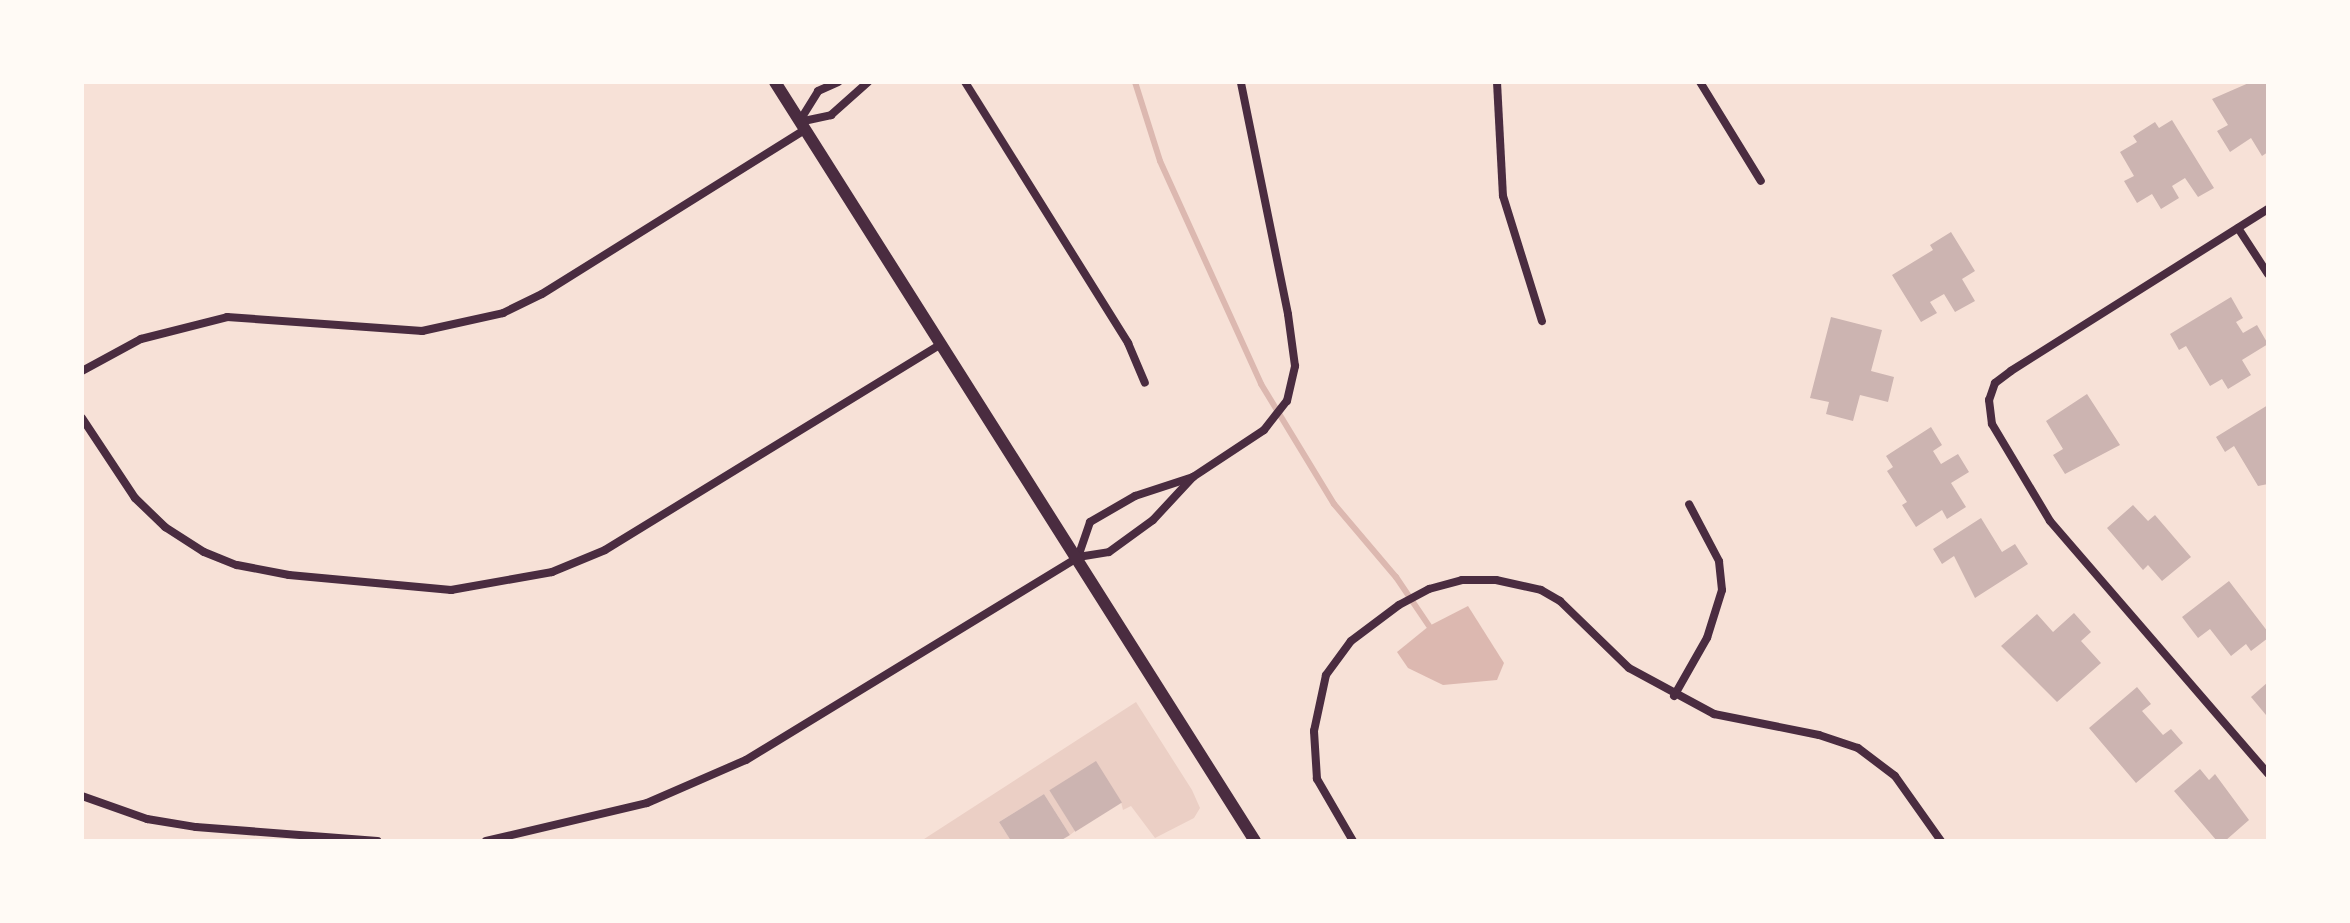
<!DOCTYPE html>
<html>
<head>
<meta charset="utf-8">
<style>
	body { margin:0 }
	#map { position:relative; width:2350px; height:923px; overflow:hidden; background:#f7e1d7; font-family:"Fira Sans",sans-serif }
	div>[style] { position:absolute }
	.green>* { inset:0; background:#ebcfc5 }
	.water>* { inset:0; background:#dcb8b0 }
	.stream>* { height:6px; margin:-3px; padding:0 3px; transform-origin:3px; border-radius:3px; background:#dcb8b0 }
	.building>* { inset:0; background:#ccb4b1; transform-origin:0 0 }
	.minor>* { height:8px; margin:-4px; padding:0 4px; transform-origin:4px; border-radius:4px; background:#4a2c40 }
	.tertiary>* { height:12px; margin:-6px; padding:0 6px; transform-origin:6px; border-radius:6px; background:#4a2c40 }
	span { translate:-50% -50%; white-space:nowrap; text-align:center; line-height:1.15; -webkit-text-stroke:6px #fffaf5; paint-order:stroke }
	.frame { position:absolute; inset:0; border:84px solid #fffaf5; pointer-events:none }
</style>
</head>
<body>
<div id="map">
	<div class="green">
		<i style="clip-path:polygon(1136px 702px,1192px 790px,1200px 808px,1194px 818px,1155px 838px,1131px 806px,1123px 810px,1121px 802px,1050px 790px,1075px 831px,1070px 835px,1044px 794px,999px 822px,1011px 841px,921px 841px)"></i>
	</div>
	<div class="water">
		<i style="clip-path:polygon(1468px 606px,1504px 663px,1497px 680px,1443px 685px,1408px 668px,1397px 652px,1429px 626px)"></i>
	</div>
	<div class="stream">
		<i style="left:1135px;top:82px;width:83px;rotate:72.4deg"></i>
		<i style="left:1160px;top:161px;width:245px;rotate:65.6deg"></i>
		<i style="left:1261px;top:384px;width:140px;rotate:58.7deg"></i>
		<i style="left:1334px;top:504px;width:96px;rotate:49.7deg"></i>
		<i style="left:1396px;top:577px;width:59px;rotate:56deg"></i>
	</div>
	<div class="building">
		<i style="clip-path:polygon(2251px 82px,2268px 82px,2268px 152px,2262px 156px,2251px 138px,2230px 152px,2217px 131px,2228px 125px,2212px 99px)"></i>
		<i style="clip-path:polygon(2172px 120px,2214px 188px,2198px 197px,2185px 178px,2172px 186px,2179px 198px,2161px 209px,2152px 194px,2137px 203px,2124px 181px,2134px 176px,2120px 152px,2137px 142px,2133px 136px,2155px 122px,2159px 128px)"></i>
		<i style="clip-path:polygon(1951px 232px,1975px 271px,1962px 279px,1975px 301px,1955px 312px,1944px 294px,1930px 302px,1937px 313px,1921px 322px,1892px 275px,1933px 250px,1930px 245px)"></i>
		<i style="clip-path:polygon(2231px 297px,2243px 318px,2236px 322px,2243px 333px,2257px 325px,2268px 344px,2242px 360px,2251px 375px,2228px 389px,2222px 379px,2210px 386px,2186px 346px,2179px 350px,2170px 334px)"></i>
		<i style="clip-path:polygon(1831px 317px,1882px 330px,1871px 371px,1894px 377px,1888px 402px,1860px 395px,1853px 421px,1826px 414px,1829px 402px,1810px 398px)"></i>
		<i style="clip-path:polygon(2087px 394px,2120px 445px,2065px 474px,2053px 455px,2063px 449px,2046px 421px)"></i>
		<i style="clip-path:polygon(2268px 405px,2268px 484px,2258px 486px,2234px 446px,2225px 452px,2216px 437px)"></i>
		<i style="clip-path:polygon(1931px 427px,1942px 445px,1933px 451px,1941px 464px,1958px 454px,1969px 472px,1951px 483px,1966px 507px,1947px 519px,1942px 510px,1916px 527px,1902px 505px,1907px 502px,1887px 471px,1893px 467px,1886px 456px)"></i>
		<i style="clip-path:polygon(2133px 505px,2148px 521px,2155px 515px,2191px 557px,2162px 581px,2148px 565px,2143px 570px,2107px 528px)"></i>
		<i style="clip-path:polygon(1981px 518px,2002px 552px,2015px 544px,2028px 564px,1975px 598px,1954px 556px,1942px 564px,1933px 549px)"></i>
		<i style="clip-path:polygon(2229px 581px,2268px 632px,2268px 638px,2251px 651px,2246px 644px,2231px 656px,2210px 629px,2198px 638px,2182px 617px)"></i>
		<i style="clip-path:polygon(2074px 613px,2091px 632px,2081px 641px,2101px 663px,2057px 702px,2001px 646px,2037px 614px,2053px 632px)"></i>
		<i style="clip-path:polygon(2268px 682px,2268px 713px,2266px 715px,2251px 697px)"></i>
		<i style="clip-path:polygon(2137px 687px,2151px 704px,2142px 711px,2163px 735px,2171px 729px,2183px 743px,2136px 783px,2089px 728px)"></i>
		<i style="left:1096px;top:761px;width:49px;height:55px;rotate:58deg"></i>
		<i style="clip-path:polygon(2200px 769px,2209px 780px,2215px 774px,2249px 820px,2225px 841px,2217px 841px,2174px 791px)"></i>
		<i style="clip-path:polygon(1044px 794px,1070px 835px,1060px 841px,1011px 841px,999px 822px)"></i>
	</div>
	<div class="minor">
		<i style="left:965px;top:82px;width:308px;rotate:58deg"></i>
		<i style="left:1128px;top:343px;width:43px;rotate:67deg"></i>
		<i style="left:1497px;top:82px;width:114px;rotate:87deg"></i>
		<i style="left:1503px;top:196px;width:131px;rotate:72.7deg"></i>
		<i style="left:1700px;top:82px;width:116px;rotate:58.4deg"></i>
		<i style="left:799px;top:122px;width:33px;rotate:-12deg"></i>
		<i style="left:831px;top:115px;width:50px;rotate:-41.7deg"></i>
		<i style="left:799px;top:122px;width:36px;rotate:-58deg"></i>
		<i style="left:818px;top:91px;width:22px;rotate:-24deg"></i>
		<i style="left:2268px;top:209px;width:304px;rotate:147.8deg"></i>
		<i style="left:2011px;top:371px;width:20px;rotate:143deg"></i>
		<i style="left:1995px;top:383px;width:18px;rotate:109deg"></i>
		<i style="left:1989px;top:400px;width:24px;rotate:83deg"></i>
		<i style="left:1992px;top:424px;width:113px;rotate:59.1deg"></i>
		<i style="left:2050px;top:521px;width:334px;rotate:49.2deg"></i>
		<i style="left:2238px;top:228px;width:55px;rotate:56.9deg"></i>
		<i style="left:82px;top:371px;width:67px;rotate:-28.5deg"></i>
		<i style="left:141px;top:339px;width:89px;rotate:-14.3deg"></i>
		<i style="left:227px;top:317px;width:196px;rotate:4.1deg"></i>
		<i style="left:422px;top:331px;width:83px;rotate:-12.5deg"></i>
		<i style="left:503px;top:313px;width:43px;rotate:-26deg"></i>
		<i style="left:542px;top:294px;width:309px;rotate:-32deg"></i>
		<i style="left:82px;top:418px;width:96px;rotate:56.5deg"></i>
		<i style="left:135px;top:498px;width:42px;rotate:44deg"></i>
		<i style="left:165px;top:527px;width:46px;rotate:32.7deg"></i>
		<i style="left:204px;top:552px;width:35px;rotate:22deg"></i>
		<i style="left:237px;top:565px;width:53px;rotate:10.9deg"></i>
		<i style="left:289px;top:575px;width:163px;rotate:5.3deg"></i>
		<i style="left:451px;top:590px;width:103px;rotate:-10.1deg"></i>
		<i style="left:552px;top:572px;width:57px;rotate:-22.5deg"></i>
		<i style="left:605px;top:550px;width:394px;rotate:-31.5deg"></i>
		<i style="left:1078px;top:557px;width:37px;rotate:-71deg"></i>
		<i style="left:1090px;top:522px;width:52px;rotate:-30deg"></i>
		<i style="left:1135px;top:496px;width:61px;rotate:-18.1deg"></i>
		<i style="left:1193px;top:477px;width:85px;rotate:-33.5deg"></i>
		<i style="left:1264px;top:430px;width:37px;rotate:-52deg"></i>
		<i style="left:1287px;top:401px;width:36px;rotate:-77deg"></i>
		<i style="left:1295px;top:366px;width:52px;rotate:-97.7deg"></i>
		<i style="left:1288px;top:314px;width:237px;rotate:-101.5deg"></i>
		<i style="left:1674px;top:696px;width:67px;rotate:-60.4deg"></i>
		<i style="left:1707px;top:638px;width:50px;rotate:-72.6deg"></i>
		<i style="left:1722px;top:590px;width:29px;rotate:-96deg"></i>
		<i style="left:1719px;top:561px;width:64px;rotate:-117.8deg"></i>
		<i style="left:82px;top:796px;width:69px;rotate:19.5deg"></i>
		<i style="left:147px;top:819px;width:50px;rotate:9.3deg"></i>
		<i style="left:196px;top:827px;width:182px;rotate:4.4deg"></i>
		<i style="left:486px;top:841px;width:165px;rotate:-13.3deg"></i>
		<i style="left:647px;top:803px;width:108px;rotate:-23.5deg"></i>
		<i style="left:746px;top:760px;width:389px;rotate:-31.4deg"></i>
		<i style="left:1078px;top:557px;width:31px;rotate:-9deg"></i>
		<i style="left:1109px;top:552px;width:54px;rotate:-36deg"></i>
		<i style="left:1153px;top:520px;width:59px;rotate:-47.1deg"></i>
		<i style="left:1353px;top:841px;width:72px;rotate:-120.1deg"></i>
		<i style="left:1317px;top:779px;width:48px;rotate:-93.6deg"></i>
		<i style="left:1314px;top:731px;width:57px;rotate:-77.9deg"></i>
		<i style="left:1326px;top:675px;width:42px;rotate:-53.7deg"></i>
		<i style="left:1351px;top:641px;width:60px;rotate:-36.9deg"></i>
		<i style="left:1399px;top:605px;width:34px;rotate:-28deg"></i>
		<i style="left:1429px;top:589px;width:34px;rotate:-15deg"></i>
		<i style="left:1462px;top:580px;width:34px"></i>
		<i style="left:1496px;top:580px;width:46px;rotate:12.5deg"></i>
		<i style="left:1541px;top:590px;width:22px;rotate:30deg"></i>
		<i style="left:1560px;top:601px;width:96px;rotate:44.2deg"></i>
		<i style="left:1629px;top:668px;width:97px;rotate:28.4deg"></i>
		<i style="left:1714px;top:714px;width:107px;rotate:11.3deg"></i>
		<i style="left:1819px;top:735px;width:41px;rotate:18.4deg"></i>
		<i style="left:1858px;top:748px;width:46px;rotate:37.1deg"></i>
		<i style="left:1895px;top:776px;width:80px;rotate:54.7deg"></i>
	</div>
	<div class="tertiary">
		<i style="left:775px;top:82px;width:898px;rotate:57.69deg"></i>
	</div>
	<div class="frame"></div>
</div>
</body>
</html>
